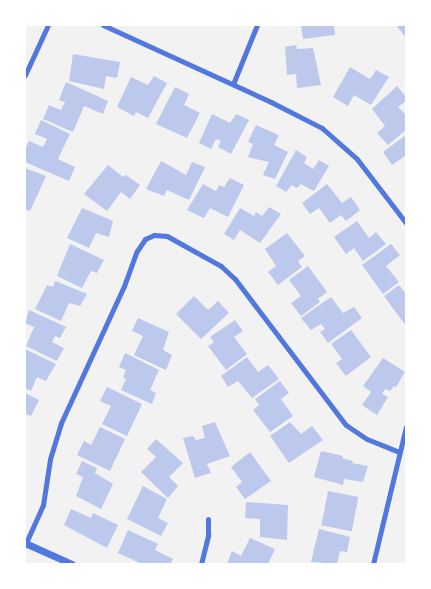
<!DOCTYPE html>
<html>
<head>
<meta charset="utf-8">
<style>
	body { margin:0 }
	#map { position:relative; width:431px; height:589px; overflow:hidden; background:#f2f2f2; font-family:Karla,sans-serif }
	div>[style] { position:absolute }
	.building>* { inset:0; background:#bdc9ec; transform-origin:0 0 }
	.minor>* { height:5px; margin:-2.5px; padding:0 2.5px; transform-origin:2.5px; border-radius:2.5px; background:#5277de }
	.tertiary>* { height:7px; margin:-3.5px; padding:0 3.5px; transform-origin:3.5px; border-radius:3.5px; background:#5277de }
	span { translate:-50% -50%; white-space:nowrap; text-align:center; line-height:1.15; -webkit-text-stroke:4px #fff; paint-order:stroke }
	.frame { position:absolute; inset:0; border:26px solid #fff; pointer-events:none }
</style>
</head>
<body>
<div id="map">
	<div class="building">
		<i style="clip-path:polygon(301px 25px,334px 25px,335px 35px,303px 39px)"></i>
		<i style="clip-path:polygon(396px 25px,406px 25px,406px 38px)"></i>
		<i style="clip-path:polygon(296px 45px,297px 49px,313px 48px,321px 85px,297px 88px,296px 74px,287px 75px,285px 47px)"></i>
		<i style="clip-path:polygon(73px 54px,120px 62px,117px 78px,106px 76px,104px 89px,69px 81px)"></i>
		<i style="clip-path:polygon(350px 67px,370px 79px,376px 70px,389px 77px,371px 105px,354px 95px,348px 106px,333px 97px)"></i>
		<i style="clip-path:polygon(154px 76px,167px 83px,148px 118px,136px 112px,134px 116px,117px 107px,131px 77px,148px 85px)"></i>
		<i style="clip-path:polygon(66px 82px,108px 101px,103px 114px,84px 106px,73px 132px,43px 119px,49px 105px,61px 110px,65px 102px,59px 100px)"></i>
		<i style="clip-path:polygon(397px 86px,406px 97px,406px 101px,398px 107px,406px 115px,406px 130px,388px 145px,377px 133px,385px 126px,372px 109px)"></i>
		<i style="clip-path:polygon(175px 87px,189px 94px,184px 105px,200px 113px,187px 138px,156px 124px)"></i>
		<i style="clip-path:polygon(212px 114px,230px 123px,236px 114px,249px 120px,231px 154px,218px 147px,221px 141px,216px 139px,211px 149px,199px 143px)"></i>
		<i style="clip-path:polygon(41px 120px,70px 134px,58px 159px,75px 167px,69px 181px,25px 162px,25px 150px,29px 141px,43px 147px,47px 139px,35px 134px)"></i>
		<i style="clip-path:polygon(256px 125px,279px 135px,274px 145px,288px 152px,275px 179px,263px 175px,269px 162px,248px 157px,253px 144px,248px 142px)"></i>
		<i style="clip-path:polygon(406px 135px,406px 158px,405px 156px,392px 165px,383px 152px)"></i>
		<i style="clip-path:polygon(296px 150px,307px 157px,304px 163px,313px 169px,319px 160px,329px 166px,314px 191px,301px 184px,297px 188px,292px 185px,286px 192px,276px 186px)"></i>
		<i style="clip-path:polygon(161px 161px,186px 175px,192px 162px,205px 167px,189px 200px,167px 190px,164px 196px,146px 189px)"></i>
		<i style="clip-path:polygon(108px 165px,123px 177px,126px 175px,140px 185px,130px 199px,121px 192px,107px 211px,84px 194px)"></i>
		<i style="clip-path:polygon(25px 168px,46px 176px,30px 211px,25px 209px)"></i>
		<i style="clip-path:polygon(230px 178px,244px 185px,228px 217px,210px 208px,204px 218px,187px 210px,203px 184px,216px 191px,219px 185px,224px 187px)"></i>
		<i style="clip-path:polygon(327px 184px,342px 203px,351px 197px,360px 210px,346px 221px,341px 215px,330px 223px,319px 208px,310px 214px,302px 203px)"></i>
		<i style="clip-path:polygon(269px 207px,281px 214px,260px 243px,240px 230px,234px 240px,224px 234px,240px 208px,254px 216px,256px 212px,262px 216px)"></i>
		<i style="clip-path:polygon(82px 208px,113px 221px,109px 237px,96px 233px,89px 248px,67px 238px)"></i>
		<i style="clip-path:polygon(357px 221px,369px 238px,376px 232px,386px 244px,363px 261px,354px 248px,346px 254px,334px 237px)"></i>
		<i style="clip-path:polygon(287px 233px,305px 256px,298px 261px,302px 267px,278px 285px,268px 272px,276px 266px,265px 249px)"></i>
		<i style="clip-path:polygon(70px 244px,104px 260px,97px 273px,91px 271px,82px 288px,57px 276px)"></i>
		<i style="clip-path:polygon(391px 244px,400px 255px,386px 266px,399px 282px,383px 294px,362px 265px)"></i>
		<i style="clip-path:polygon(308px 266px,327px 292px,318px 299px,320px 302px,301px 316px,291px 303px,301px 296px,289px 280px)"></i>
		<i style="clip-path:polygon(55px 281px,87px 294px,80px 306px,69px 303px,61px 321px,35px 309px,47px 285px,53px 287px)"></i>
		<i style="clip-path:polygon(399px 285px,406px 294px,406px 326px,384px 296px)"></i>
		<i style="clip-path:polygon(194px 296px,208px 310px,218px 301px,229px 313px,201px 339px,176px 314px)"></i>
		<i style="clip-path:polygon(331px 297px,343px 313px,354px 307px,362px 318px,328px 343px,320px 332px,325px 329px,321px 324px,311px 330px,301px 318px)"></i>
		<i style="clip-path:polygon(29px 310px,66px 327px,60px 338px,55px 336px,52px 342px,64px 348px,57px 361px,26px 346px,34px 327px,25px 323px)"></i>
		<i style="clip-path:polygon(138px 318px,169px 332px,163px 350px,172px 355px,166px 370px,134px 355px,143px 336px,132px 331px)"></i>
		<i style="clip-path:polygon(235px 320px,243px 331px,234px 337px,247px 354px,226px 370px,208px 346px,214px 342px,210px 337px)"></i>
		<i style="clip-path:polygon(351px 330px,371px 357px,346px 376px,336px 363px,342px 359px,331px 344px)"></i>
		<i style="clip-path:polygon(25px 349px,56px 364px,46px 381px,37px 377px,31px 391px,25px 388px)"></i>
		<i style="clip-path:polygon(125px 353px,159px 370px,150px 390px,156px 393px,152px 404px,121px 390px,126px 379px,123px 377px,126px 370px,119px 367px)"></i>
		<i style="clip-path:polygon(247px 357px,258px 372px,268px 365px,279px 379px,252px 398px,238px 381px,228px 387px,221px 376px)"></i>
		<i style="clip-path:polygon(383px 358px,405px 372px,396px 387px,394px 386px,390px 391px,385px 389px,382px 394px,388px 397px,377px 415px,362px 405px,371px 392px,363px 386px)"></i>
		<i style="clip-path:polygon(280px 381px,289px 393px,281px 399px,293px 416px,270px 432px,253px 410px,259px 405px,255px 399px)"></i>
		<i style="clip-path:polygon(107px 387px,142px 404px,127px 436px,102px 424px,111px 406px,100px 401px)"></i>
		<i style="clip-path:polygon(25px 393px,39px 400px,31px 416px,25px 414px)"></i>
		<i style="clip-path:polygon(215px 422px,230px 456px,207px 464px,211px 473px,195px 478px,183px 438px,193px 436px,196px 440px,205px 438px,202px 426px)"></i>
		<i style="clip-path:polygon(290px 422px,301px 434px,312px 426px,323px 440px,289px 463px,270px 436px)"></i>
		<i style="clip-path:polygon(100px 427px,125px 439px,110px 471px,77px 455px,84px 441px,91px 445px)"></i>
		<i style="clip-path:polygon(156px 439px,183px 463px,169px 477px,178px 486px,168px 498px,141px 472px,156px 457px,147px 449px)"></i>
		<i style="clip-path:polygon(321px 451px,343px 456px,342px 458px,353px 461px,352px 463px,368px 466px,363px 482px,344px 479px,343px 485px,314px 477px)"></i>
		<i style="clip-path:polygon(250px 452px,271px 481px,245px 499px,236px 487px,242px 482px,231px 467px)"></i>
		<i style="clip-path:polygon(82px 461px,97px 468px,95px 473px,113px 484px,101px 509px,76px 496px,83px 477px,76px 474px)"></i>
		<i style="clip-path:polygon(143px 486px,167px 499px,158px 518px,168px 523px,161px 536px,127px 519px)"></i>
		<i style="left:328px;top:491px;width:31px;height:35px;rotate:11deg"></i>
		<i style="clip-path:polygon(246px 502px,288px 505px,287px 540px,260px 537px,260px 519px,245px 518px)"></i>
		<i style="clip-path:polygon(71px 509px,91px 518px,93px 513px,118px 525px,107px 548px,64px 525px)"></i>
		<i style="clip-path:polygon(319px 529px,350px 537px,347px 552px,340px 551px,337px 564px,311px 562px)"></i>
		<i style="clip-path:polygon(128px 530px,158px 544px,155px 550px,173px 559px,170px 564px,142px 564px,118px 553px)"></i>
		<i style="clip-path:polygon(250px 538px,275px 549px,268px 564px,227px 564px,232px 551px,241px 556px)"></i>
	</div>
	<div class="minor">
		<i style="left:103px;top:25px;width:185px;rotate:24.6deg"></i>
		<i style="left:271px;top:102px;width:57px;rotate:27deg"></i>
		<i style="left:322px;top:128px;width:47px;rotate:41.5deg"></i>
		<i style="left:357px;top:159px;width:81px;rotate:52.6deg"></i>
		<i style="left:25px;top:75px;width:55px;rotate:-65.3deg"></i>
		<i style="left:233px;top:84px;width:64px;rotate:-67.9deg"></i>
		<i style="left:25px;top:545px;width:44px;rotate:-65.8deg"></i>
		<i style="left:43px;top:505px;width:47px;rotate:-81.3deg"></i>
		<i style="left:50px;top:459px;width:38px;rotate:-73deg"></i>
		<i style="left:61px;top:423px;width:151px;rotate:-65.3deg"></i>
		<i style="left:124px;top:286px;width:37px;rotate:-70deg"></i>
		<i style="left:137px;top:251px;width:14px;rotate:-56deg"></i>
		<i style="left:145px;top:239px;width:10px;rotate:-24deg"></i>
		<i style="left:154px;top:235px;width:13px;rotate:4deg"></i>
		<i style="left:167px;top:236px;width:62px;rotate:29.1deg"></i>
		<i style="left:221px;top:266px;width:19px;rotate:43deg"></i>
		<i style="left:235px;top:279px;width:183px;rotate:52.8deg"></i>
		<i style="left:346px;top:425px;width:25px;rotate:34deg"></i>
		<i style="left:367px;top:439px;width:35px;rotate:22deg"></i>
		<i style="left:201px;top:564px;width:30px;rotate:-76deg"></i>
		<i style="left:208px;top:535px;width:16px;rotate:-90deg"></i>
		<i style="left:373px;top:564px;width:141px;rotate:-76.5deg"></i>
	</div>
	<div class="tertiary">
		<i style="left:25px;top:543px;width:51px;rotate:24.1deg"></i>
	</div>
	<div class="frame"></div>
</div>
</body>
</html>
